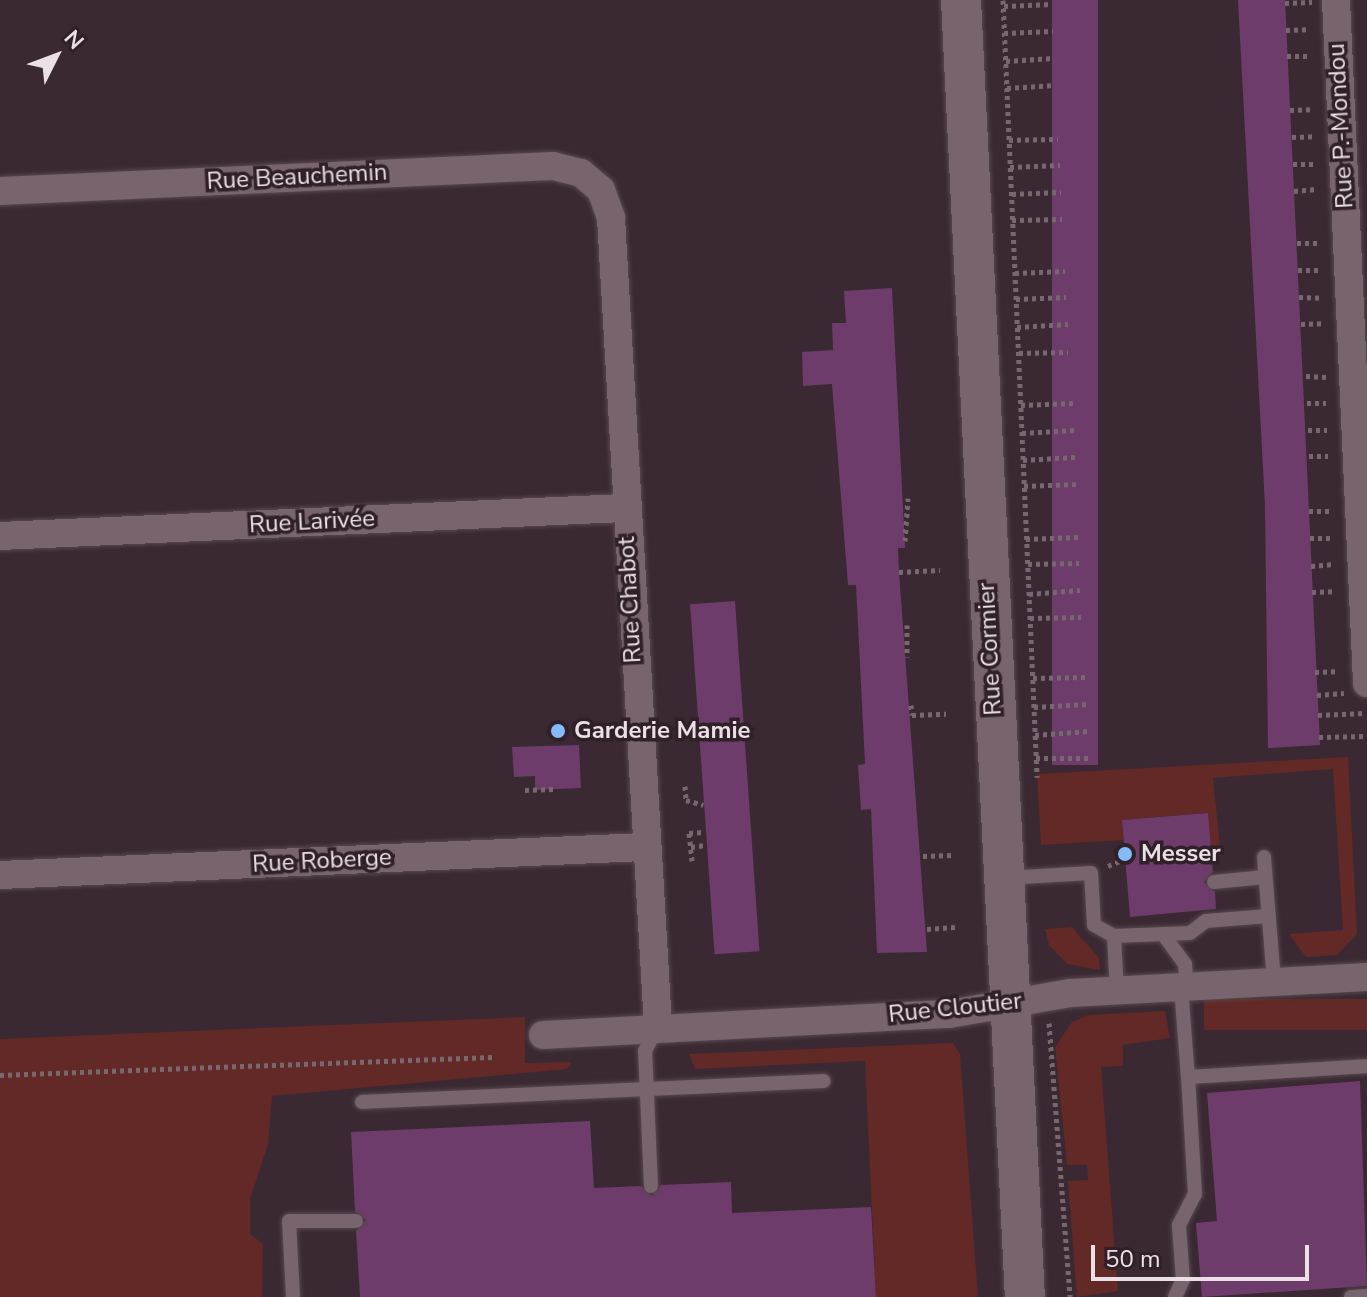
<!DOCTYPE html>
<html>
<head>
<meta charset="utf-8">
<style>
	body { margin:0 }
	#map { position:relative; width:1367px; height:1297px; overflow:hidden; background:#3a2932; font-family:"Nunito Sans",sans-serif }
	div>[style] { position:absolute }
	.green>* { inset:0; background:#622926; transform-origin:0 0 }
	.building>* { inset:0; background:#6d3c6b; transform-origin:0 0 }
	.path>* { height:5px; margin-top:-2.5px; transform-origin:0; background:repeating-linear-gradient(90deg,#776870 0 4px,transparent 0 8px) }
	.roads { filter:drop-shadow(0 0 2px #56484e) drop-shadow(0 0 2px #56484e) }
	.lane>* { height:14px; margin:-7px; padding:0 7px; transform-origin:7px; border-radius:7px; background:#77646d }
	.street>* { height:28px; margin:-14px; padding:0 14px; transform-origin:14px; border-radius:14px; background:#77646d }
	.secondary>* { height:40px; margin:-20px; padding:0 20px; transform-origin:20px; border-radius:20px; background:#77646d }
	.dots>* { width:22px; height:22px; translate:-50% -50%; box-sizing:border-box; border:4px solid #302028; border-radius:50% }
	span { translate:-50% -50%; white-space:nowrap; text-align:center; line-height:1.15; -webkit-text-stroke:7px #302028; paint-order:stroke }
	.street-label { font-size:24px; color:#ebe0e5 }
	.poi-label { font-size:24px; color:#ebe0e5; font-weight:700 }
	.left { translate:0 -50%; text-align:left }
	.north { position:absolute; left:16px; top:16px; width:80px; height:80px; -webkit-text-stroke:6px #302028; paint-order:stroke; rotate:48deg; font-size:22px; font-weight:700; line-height:32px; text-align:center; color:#ebe0e5 }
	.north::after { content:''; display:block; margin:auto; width:28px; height:36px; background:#ebe0e5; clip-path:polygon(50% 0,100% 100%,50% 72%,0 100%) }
	.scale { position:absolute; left:1091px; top:1245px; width:218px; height:36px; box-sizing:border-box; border:4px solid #ebe0e5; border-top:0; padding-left:10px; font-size:24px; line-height:28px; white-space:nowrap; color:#ebe0e5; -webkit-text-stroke:6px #302028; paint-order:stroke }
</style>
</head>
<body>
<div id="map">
	<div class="green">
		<i style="clip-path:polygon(1348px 757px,1357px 934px,1337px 955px,1306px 957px,1289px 934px,1343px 930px,1333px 769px,1213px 778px,1221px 856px,1212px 857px,1207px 813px,1122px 820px,1123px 840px,1041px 845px,1037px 774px)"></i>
		<i style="clip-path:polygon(1072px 927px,1099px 958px,1100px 970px,1067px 964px,1049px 945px,1045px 929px)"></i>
		<i style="left:1367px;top:999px;width:31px;height:163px;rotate:90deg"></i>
		<i style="clip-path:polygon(1165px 1011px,1170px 1038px,1123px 1045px,1123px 1066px,1101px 1067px,1118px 1291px,1077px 1297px,1068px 1181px,1088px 1180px,1087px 1165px,1067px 1165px,1055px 1047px,1072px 1022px,1088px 1015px)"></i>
		<i style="clip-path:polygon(525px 1017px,525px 1063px,572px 1062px,567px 1069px,272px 1096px,268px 1144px,250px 1199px,250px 1234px,263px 1244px,262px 1297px,0 1297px,0 1039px)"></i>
		<i style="clip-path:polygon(953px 1043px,960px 1054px,978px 1297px,876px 1297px,865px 1061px,695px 1069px,689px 1054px)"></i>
	</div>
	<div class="building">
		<i style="left:1052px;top:0;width:46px;height:765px"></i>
		<i style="clip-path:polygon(1238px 0,1285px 0,1320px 745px,1268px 748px,1265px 506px)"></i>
		<i style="clip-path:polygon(892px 288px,905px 548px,898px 548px,899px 572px,927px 952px,877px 953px,871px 809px,861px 810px,858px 765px,865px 764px,856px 585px,848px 585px,832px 384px,803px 386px,802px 352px,833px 350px,832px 323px,846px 323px,844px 291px)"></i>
		<i style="left:735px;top:601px;width:351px;height:45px;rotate:86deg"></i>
		<i style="clip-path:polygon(579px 745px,581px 788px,535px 790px,535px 776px,514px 777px,512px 747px)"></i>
		<i style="clip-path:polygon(1208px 813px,1213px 872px,1204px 882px,1215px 892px,1216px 909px,1130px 917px,1122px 820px)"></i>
		<i style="clip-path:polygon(1360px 1081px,1367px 1286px,1202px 1297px,1196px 1223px,1217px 1221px,1207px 1093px)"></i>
		<i style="clip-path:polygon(590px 1121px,594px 1188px,641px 1186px,652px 1196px,661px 1185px,731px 1182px,732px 1213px,871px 1207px,876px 1297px,360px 1297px,356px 1231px,366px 1220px,355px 1211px,351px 1132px)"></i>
	</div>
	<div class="path">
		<i style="left:1003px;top:0;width:778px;rotate:87.49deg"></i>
		<i style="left:1285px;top:3px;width:27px;rotate:-2deg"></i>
		<i style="left:1004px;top:6px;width:48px;rotate:-2.4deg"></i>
		<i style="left:1286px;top:30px;width:23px;rotate:-2deg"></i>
		<i style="left:1004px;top:33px;width:49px;rotate:-2.3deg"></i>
		<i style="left:1287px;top:56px;width:23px"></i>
		<i style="left:1006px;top:61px;width:48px;rotate:-3.6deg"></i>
		<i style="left:1007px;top:88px;width:48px;rotate:-3.6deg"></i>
		<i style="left:1290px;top:110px;width:23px;rotate:-2deg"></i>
		<i style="left:1292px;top:137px;width:23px;rotate:-2deg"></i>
		<i style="left:1009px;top:140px;width:49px;rotate:-1.2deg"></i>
		<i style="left:1293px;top:164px;width:23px"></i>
		<i style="left:1010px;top:167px;width:50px;rotate:-2.3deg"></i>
		<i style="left:1294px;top:191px;width:23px;rotate:-5deg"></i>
		<i style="left:1012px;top:194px;width:49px;rotate:-2.3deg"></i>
		<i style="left:1012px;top:220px;width:50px;rotate:-1.1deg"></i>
		<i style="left:1297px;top:243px;width:23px"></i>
		<i style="left:1298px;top:270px;width:23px"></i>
		<i style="left:1015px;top:273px;width:50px;rotate:-2.3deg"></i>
		<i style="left:1299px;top:297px;width:23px;rotate:2deg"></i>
		<i style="left:1016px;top:299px;width:50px;rotate:-2.3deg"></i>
		<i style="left:1301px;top:324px;width:23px;rotate:-2deg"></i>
		<i style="left:1017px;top:327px;width:51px;rotate:-3.4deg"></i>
		<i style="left:1019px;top:353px;width:49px;rotate:-1.2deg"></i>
		<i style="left:1306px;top:376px;width:20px;rotate:3deg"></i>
		<i style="left:1307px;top:403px;width:19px"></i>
		<i style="left:1021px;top:405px;width:52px;rotate:-2.2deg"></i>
		<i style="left:1308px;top:430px;width:19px"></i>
		<i style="left:1022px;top:433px;width:52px;rotate:-3.3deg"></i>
		<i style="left:1309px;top:456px;width:19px"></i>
		<i style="left:1023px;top:460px;width:52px;rotate:-3.3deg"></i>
		<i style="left:1024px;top:486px;width:52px;rotate:-2.2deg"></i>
		<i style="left:1309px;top:511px;width:23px"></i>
		<i style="left:1310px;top:538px;width:23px"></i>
		<i style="left:1026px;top:539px;width:52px;rotate:-2.2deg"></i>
		<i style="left:905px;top:541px;width:43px;rotate:-86deg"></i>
		<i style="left:1028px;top:564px;width:51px;rotate:-1.1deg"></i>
		<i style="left:1311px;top:566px;width:23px;rotate:-5deg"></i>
		<i style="left:899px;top:572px;width:41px;rotate:-2.8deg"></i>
		<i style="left:1312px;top:592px;width:23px;rotate:-2deg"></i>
		<i style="left:1029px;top:594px;width:51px;rotate:-4.5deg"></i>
		<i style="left:1030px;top:618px;width:51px;rotate:-1.1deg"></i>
		<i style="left:907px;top:625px;width:32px;rotate:90deg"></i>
		<i style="left:1315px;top:672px;width:23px;rotate:-2deg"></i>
		<i style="left:1033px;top:678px;width:54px;rotate:-1.1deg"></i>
		<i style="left:1317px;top:695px;width:27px;rotate:-4deg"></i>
		<i style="left:911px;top:705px;width:10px;rotate:84deg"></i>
		<i style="left:912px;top:715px;width:34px;rotate:-2deg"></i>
		<i style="left:1034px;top:707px;width:54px;rotate:-3.2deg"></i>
		<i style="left:1318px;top:715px;width:47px;rotate:-2.4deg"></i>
		<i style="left:1035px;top:735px;width:54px;rotate:-4.2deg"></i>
		<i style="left:1319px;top:737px;width:48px;rotate:-1.2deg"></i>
		<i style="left:1036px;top:758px;width:54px"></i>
		<i style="left:685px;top:786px;width:14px;rotate:86deg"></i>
		<i style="left:686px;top:800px;width:18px;rotate:16deg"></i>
		<i style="left:525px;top:790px;width:28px;rotate:-2deg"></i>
		<i style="left:691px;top:847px;width:14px;rotate:-8deg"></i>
		<i style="left:923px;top:856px;width:30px;rotate:-2deg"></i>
		<i style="left:692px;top:861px;width:28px;rotate:-96deg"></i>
		<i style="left:689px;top:833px;width:15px;rotate:-4deg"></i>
		<i style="left:1108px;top:866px;width:15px;rotate:-23deg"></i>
		<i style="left:927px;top:929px;width:28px;rotate:-4deg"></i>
		<i style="left:1049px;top:1023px;width:275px;rotate:85.6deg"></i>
		<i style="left:0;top:1075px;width:493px;rotate:-2.1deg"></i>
	</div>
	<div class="roads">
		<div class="lane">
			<i style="left:1264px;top:857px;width:125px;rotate:85.4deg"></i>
			<i style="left:1005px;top:878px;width:86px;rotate:-3.3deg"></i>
			<i style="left:1091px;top:873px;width:52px;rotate:86.7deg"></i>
			<i style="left:1094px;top:925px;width:23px;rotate:29deg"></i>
			<i style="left:1114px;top:936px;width:76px;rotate:-2.3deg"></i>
			<i style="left:1190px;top:933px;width:20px;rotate:-37deg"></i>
			<i style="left:1206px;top:921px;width:62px;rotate:-4.6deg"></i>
			<i style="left:1214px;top:882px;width:51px;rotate:-5.6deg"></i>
			<i style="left:1163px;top:934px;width:37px;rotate:54deg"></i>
			<i style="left:1185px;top:964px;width:23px;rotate:85deg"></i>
			<i style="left:1114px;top:936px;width:55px;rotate:86.9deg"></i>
			<i style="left:1181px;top:987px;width:90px;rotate:85.6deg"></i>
			<i style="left:1188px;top:1077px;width:179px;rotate:-3.5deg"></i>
			<i style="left:362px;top:1102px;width:462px;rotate:-2.6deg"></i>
			<i style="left:651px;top:1186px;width:135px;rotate:-92.5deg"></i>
			<i style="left:645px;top:1051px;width:25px;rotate:-63deg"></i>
			<i style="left:293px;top:1297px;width:76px;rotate:-93deg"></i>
			<i style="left:289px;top:1221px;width:67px"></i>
			<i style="left:1175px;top:1297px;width:19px;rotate:-65deg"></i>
			<i style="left:1183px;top:1280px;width:55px;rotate:-94.2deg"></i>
			<i style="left:1179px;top:1225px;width:35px;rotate:-63deg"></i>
			<i style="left:1195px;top:1194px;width:117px;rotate:-93.4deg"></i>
			<i style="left:1351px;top:1297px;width:16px;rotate:-4deg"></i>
		</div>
		<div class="street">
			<i style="left:1336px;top:0;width:684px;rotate:87.4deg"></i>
			<i style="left:0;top:191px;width:554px;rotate:-2.59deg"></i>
			<i style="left:553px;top:166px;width:29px;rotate:14deg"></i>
			<i style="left:581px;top:173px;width:26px;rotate:40deg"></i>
			<i style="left:601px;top:190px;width:30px;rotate:70deg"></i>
			<i style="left:611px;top:218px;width:809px;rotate:86.67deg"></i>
			<i style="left:0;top:536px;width:626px;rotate:-2.57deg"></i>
			<i style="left:0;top:875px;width:645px;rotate:-2.49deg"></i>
			<i style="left:543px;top:1035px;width:407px;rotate:-3deg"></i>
			<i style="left:949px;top:1014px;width:124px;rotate:-9.8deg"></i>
			<i style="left:1071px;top:993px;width:296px;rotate:-3.1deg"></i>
		</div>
		<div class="secondary">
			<i style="left:961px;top:0;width:1299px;rotate:87.18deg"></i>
		</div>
	</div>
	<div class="dots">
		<i style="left:558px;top:731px;background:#85bbfb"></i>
		<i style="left:1125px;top:854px;background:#85bbfb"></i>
	</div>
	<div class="street-label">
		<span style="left:1341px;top:126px;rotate:-93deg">Rue P.-Mondou</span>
		<span style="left:297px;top:177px;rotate:-3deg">Rue Beauchemin</span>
		<span style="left:312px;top:522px;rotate:-3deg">Rue Larivée</span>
		<span style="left:630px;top:600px;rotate:-93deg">Rue Chabot</span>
		<span style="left:990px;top:649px;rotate:-93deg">Rue Cormier</span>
		<span style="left:322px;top:861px;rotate:-3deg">Rue Roberge</span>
		<span style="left:955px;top:1008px;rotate:-6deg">Rue Cloutier</span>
	</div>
	<div class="poi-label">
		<span class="left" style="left:574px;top:731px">Garderie Mamie</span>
		<span class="left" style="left:1141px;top:854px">Messer</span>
	</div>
	<div class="north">N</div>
	<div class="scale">50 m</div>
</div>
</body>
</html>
